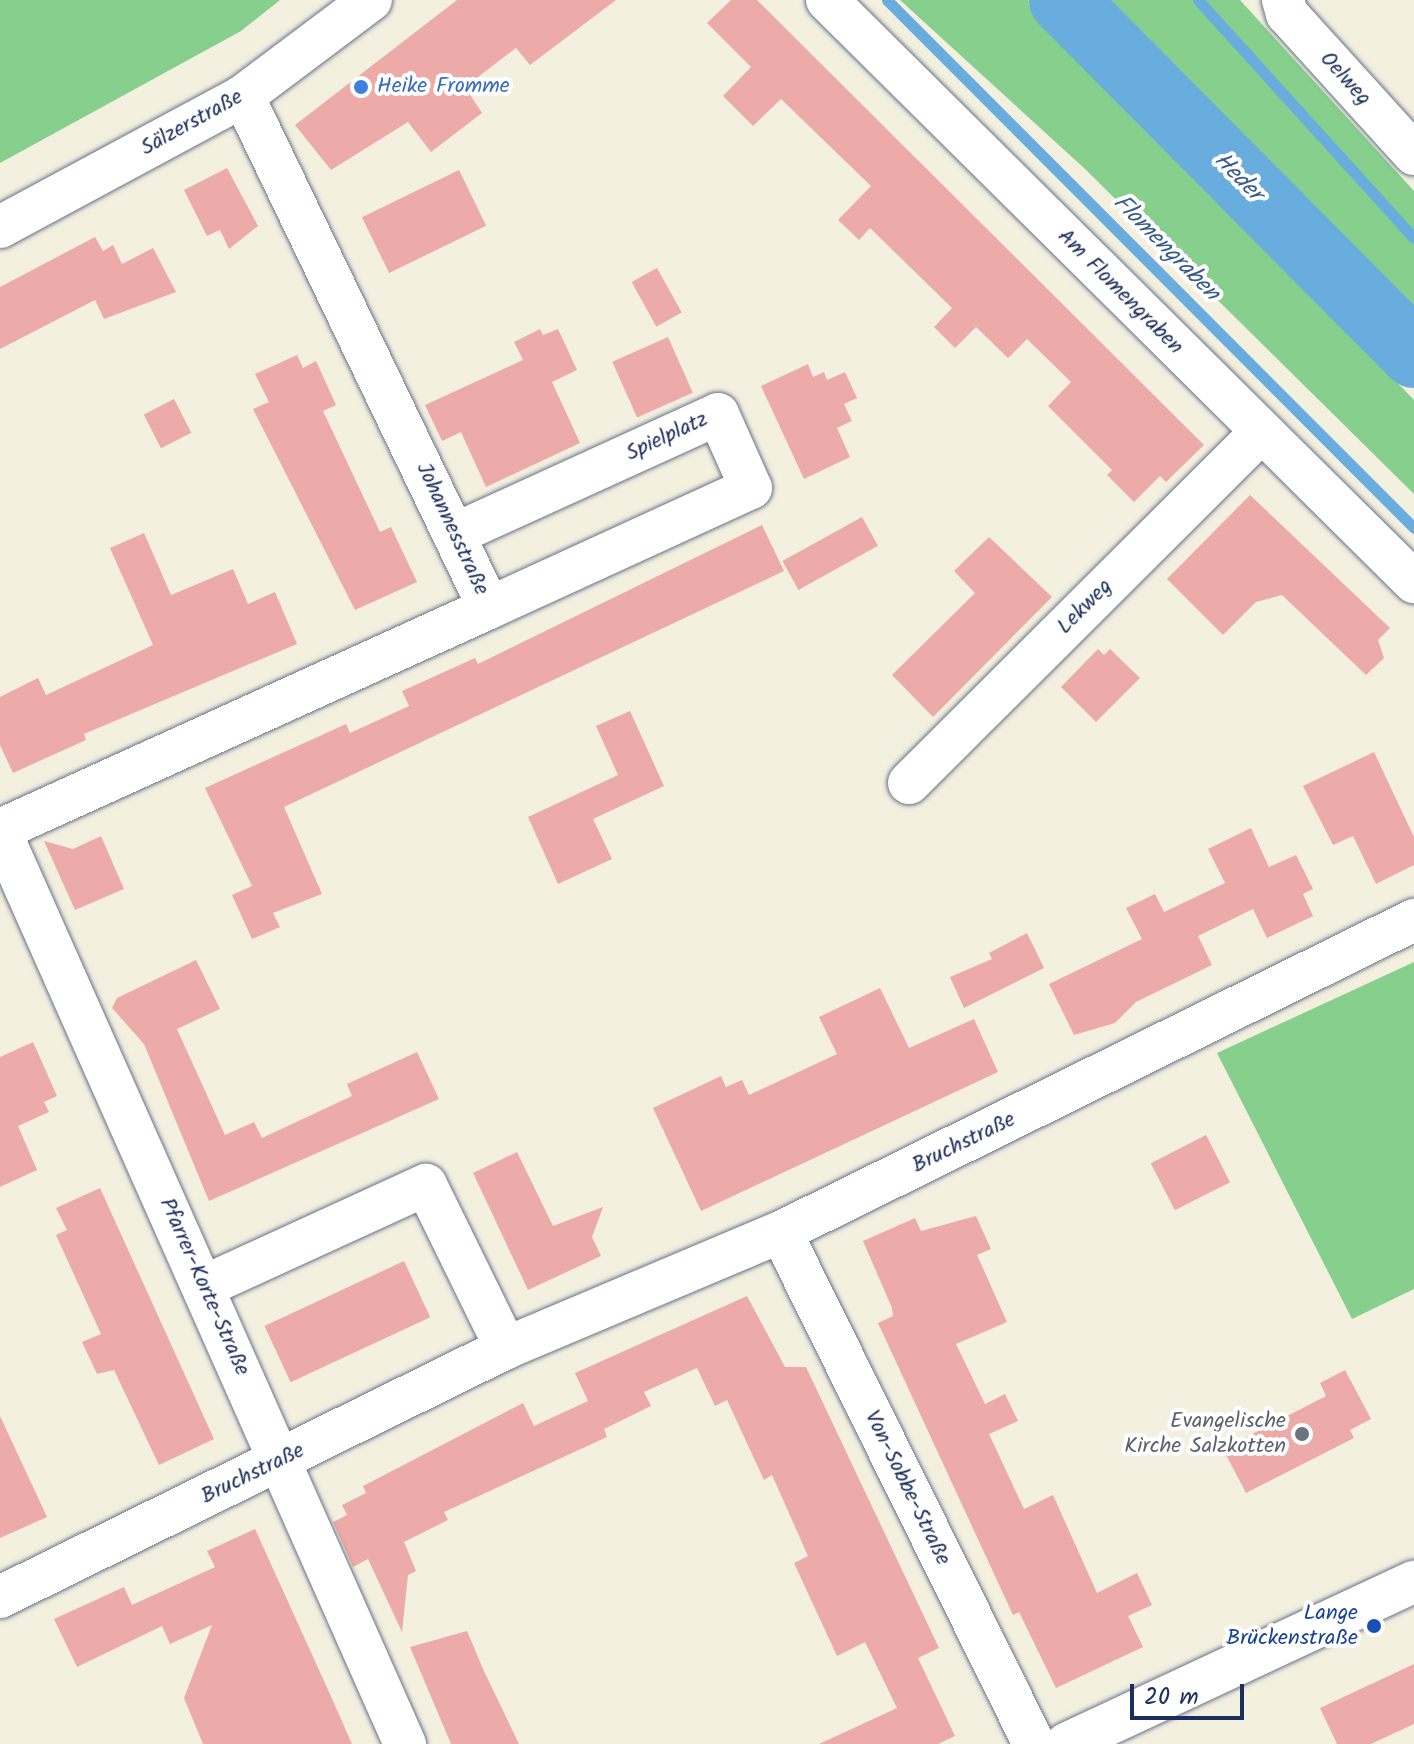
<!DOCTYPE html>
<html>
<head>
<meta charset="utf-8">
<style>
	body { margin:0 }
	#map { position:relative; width:1414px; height:1744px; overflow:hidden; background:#f4f0df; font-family:Kalam,sans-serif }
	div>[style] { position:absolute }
	.green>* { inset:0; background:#86cf8c }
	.stream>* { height:11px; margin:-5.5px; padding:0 5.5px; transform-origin:5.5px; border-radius:5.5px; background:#69acde }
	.river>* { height:68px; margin:-34px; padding:0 34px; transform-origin:34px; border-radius:34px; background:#69acde }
	.building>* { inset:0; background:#ecaba8; transform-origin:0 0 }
	.roads { filter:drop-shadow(0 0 2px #67738b) drop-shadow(0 0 2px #67738b) }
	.street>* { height:42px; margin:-21px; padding:0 21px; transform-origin:21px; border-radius:21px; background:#fff }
	.dots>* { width:22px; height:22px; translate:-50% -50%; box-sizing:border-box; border:4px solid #fff; border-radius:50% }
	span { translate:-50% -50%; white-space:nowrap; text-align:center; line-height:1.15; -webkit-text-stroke:8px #fff; paint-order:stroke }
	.street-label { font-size:22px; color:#1b2f5e }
	.shop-label { font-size:22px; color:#366cbe }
	.left { translate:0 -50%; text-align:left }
	.worship-label { font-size:22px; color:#5b616d }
	.right { translate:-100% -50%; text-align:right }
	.transit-label { font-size:22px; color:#164399 }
	.water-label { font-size:24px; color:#365b8b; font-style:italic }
	.scale { position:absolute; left:1130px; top:1684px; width:114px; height:36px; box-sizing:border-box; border:4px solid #1b2f5e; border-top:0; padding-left:10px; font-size:24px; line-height:28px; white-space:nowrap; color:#1b2f5e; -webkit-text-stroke:6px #fff; paint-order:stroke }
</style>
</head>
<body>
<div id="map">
	<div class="green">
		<i style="clip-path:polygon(0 0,280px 0,241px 31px,0 163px)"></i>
		<i style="clip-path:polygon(900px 0,1028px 0,1414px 400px,1414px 494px,1084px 168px)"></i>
		<i style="clip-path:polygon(1099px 0,1240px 0,1414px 191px,1414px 327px)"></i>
		<i style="clip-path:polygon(1414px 962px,1414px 1289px,1352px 1319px,1217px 1053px)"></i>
	</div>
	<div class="stream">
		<i style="left:887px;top:0;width:746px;rotate:45.05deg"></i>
		<i style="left:1198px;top:0;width:321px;rotate:47.8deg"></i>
	</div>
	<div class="river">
		<i style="left:1063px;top:0;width:499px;rotate:45.2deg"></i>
	</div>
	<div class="building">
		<i style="clip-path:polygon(457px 0,616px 0,530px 65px,516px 48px,465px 87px,482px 113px,431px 152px,408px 122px,331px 170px,295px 125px)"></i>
		<i style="clip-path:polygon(731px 0,757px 0,1204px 445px,1166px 482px,1160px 476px,1134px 502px,1107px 475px,1112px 470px,1048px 406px,1071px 382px,1027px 339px,1008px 358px,976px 327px,955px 348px,934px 327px,952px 308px,870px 228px,859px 240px,838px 220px,871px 186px,781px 99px,753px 126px,723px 96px,751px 67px,707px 23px)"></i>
		<i style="clip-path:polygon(227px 168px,258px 226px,229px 249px,220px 230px,207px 236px,184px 190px)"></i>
		<i style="left:459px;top:170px;width:62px;height:108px;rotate:64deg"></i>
		<i style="clip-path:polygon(95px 237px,103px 251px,113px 245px,122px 264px,153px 248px,176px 292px,104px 319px,95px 300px,0 349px,0 287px)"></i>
		<i style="left:657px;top:268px;width:51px;height:29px;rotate:61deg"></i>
		<i style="clip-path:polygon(540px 329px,543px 335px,558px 329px,577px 370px,552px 382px,580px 443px,486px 487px,461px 432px,442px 441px,425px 405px,523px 360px,514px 342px)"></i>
		<i style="left:668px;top:337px;width:61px;height:61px;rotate:66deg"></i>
		<i style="clip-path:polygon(297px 355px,303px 368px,316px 361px,336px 405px,323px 411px,380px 532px,391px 527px,417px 582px,355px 610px,253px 409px,269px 402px,255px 374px)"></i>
		<i style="clip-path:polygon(808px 364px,813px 377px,824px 372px,827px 380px,845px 372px,857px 398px,844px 404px,852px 421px,837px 428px,850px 457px,804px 479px,761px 386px)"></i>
		<i style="left:174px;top:399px;width:38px;height:34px;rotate:63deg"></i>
		<i style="clip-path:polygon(1250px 495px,1390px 628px,1378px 640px,1384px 658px,1366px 675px,1282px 595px,1256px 602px,1223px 635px,1167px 579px)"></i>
		<i style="left:862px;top:517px;width:33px;height:91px;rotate:61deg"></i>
		<i style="clip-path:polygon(762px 525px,784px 571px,284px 807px,322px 894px,273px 913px,280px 927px,252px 939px,232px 895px,252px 886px,205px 788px,346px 724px,350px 733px,409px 706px,402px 691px,475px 658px,478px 664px)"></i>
		<i style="clip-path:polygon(144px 533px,171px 595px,233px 569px,248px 604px,275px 592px,297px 644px,84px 734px,86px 740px,13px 773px,0 745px,0 697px,38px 678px,46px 695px,153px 645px,110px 548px)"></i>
		<i style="clip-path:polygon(989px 537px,1052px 597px,933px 717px,892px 675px,975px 593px,954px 571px)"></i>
		<i style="clip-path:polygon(1098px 649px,1104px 655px,1110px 649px,1140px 678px,1096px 722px,1061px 687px)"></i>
		<i style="clip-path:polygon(630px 711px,664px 786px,593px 819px,612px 859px,558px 884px,528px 817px,618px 775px,596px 726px)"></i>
		<i style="clip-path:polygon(1374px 752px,1414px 837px,1414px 865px,1376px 884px,1353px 836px,1333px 845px,1303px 786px)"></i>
		<i style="clip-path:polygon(1251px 828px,1269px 867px,1296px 855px,1313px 889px,1303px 894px,1313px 916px,1267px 938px,1253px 909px,1198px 936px,1212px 965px,1136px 1002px,1115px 1023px,1074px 1035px,1049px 984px,1142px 939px,1126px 908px,1155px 894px,1164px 912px,1225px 883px,1208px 849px)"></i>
		<i style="clip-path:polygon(101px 836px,124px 889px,75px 910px,44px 841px,73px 849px)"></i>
		<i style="clip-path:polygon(1027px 933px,1044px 968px,964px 1008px,950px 977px,992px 959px,989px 953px)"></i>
		<i style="clip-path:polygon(196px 960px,220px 1009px,177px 1029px,225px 1135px,254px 1122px,262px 1138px,352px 1096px,347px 1084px,417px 1052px,439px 1099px,209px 1201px,144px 1044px,112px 1008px,117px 998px)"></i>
		<i style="clip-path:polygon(880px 988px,909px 1048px,974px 1019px,998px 1072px,701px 1211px,653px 1108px,721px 1076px,726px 1087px,742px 1080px,749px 1095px,837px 1054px,819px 1017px)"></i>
		<i style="clip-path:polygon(33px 1042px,57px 1096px,44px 1102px,49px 1112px,18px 1126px,37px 1170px,0 1187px,0 1057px)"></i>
		<i style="left:1206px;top:1135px;width:53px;height:62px;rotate:63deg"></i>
		<i style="clip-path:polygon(517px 1152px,553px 1226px,603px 1207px,592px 1237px,601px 1256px,528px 1290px,473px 1173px)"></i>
		<i style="clip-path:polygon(100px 1188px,214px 1439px,159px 1465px,114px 1370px,97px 1374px,82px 1342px,101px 1334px,56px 1235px,67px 1230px,56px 1208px)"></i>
		<i style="clip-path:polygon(976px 1216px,991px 1249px,977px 1255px,1007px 1322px,956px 1344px,985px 1404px,1005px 1394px,1018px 1421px,989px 1434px,1024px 1509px,1053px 1495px,1097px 1593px,1137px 1573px,1152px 1605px,1128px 1616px,1143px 1647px,1056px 1688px,1019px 1612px,1013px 1615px,878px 1323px,893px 1316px,892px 1308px,863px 1241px,915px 1218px,921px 1231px)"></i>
		<i style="left:404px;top:1261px;width:62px;height:154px;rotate:65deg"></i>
		<i style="clip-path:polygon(747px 1296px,785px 1367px,806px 1367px,939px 1648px,918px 1658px,955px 1736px,938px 1744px,819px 1744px,897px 1708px,865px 1642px,837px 1656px,794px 1563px,808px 1556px,772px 1475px,764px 1480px,727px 1400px,715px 1406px,697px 1368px,644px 1392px,651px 1406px,604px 1429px,607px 1437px,444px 1512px,448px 1520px,404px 1542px,416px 1571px,408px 1575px,402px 1632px,368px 1559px,353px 1567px,333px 1522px,347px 1515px,342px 1505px,366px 1493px,363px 1486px,523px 1403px,534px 1426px,588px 1401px,575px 1373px)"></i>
		<i style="clip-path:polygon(1345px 1370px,1371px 1419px,1350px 1430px,1354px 1438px,1246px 1493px,1223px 1449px,1326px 1396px,1320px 1383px)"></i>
		<i style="clip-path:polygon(0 1416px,47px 1517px,0 1538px)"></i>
		<i style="clip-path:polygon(255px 1529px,329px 1692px,352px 1744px,203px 1744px,184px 1698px,212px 1625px,170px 1644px,162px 1626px,77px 1667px,54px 1619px,124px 1587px,132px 1605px,215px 1567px,207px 1551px)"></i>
		<i style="clip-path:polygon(467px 1631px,483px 1669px,519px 1744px,451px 1744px,410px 1647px)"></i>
		<i style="clip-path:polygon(1414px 1664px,1414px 1724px,1371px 1744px,1337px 1744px,1320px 1708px)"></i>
	</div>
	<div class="roads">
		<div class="street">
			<i style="left:827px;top:0;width:827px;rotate:44.75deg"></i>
			<i style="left:1283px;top:0;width:15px;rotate:74deg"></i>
			<i style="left:1287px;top:14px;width:189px;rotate:47.8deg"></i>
			<i style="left:0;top:227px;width:276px;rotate:-28.3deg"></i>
			<i style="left:243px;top:96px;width:160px;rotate:-36.9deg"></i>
			<i style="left:455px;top:534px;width:289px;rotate:-24.5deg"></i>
			<i style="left:718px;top:414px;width:81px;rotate:66deg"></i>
			<i style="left:751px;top:488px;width:288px;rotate:155.4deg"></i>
			<i style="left:909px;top:783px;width:497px;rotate:-44.9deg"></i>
			<i style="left:0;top:830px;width:537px;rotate:-24.42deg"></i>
			<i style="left:489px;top:608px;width:568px;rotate:-115.66deg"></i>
			<i style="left:0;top:831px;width:999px;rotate:66.08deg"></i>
			<i style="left:781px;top:1232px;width:571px;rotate:63.7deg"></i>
			<i style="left:205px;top:1286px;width:243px;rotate:-24.6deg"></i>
			<i style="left:426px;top:1185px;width:182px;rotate:63.9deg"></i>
			<i style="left:0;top:1597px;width:564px;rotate:-26.2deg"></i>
			<i style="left:506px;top:1348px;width:298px;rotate:-22.9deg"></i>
			<i style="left:781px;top:1232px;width:706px;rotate:-26.24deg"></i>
			<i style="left:1066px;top:1744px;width:384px;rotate:-25deg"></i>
		</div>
	</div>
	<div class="dots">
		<i style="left:361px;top:87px;background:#3f7fe0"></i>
		<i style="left:1302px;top:1434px;background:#6b7280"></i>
		<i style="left:1374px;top:1626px;background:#1a4fb4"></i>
	</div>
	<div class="street-label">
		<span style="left:1345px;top:79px;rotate:48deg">Oelweg</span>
		<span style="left:192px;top:123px;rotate:-29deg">Sälzerstraße</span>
		<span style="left:1120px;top:292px;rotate:45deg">Am Flomengraben</span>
		<span style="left:667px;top:437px;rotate:-25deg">Spielplatz</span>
		<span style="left:452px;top:529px;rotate:65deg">Johannesstraße</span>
		<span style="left:1085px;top:607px;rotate:-45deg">Lekweg</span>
		<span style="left:964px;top:1143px;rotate:-26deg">Bruchstraße</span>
		<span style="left:204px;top:1287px;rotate:66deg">Pfarrer-Korte-Straße</span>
		<span style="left:253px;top:1474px;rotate:-26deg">Bruchstraße</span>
		<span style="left:907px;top:1488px;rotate:64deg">Von-Sobbe-Straße</span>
	</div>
	<div class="shop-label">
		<span class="left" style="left:377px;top:87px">Heike Fromme</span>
	</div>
	<div class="worship-label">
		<span class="right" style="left:1286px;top:1434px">Evangelische<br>Kirche Salzkotten</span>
	</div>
	<div class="transit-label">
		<span class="right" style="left:1358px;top:1626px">Lange<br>Brückenstraße</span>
	</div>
	<div class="water-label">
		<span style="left:1238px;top:177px;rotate:45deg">Heder</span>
		<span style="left:1166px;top:248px;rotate:45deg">Flomengraben</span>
	</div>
	<div class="scale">20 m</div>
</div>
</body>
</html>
